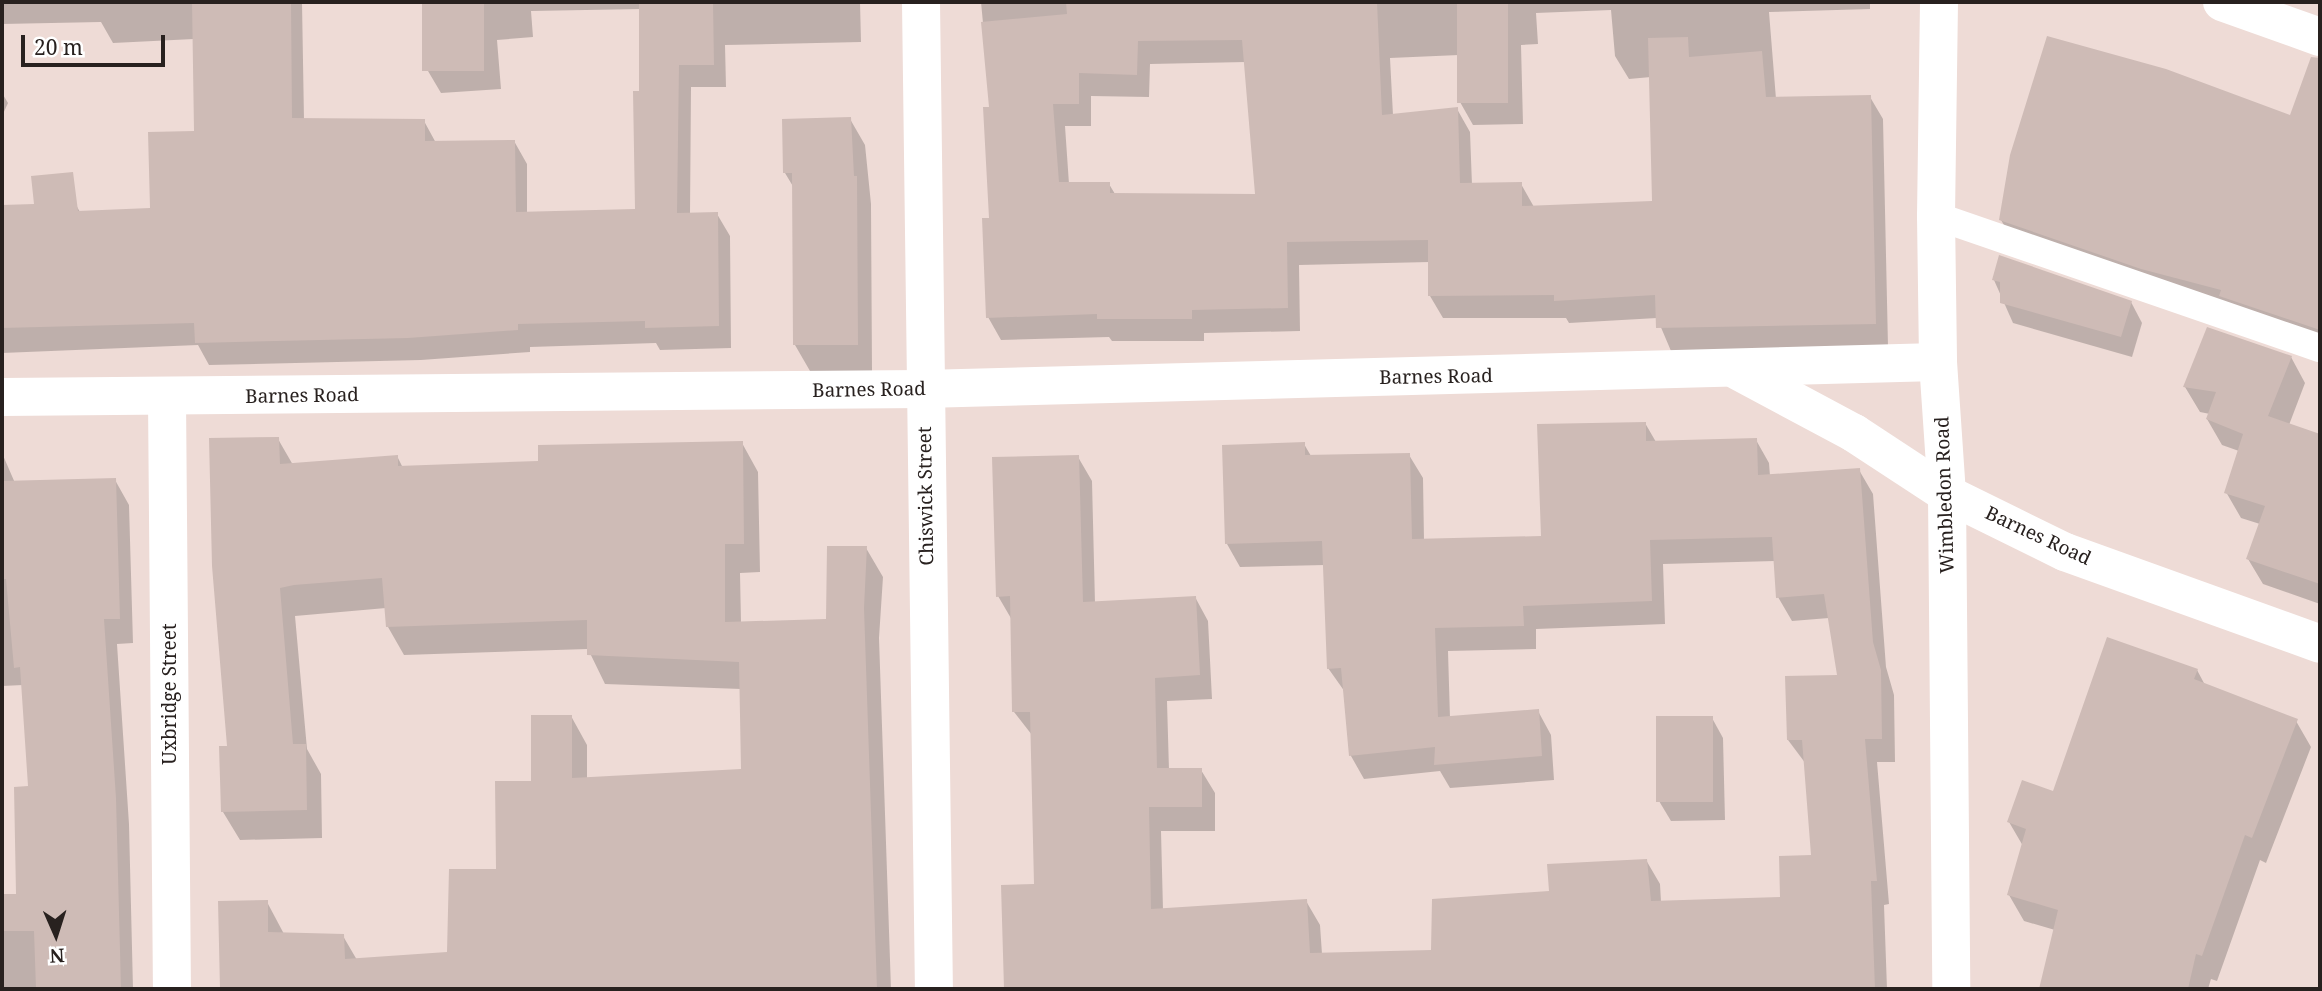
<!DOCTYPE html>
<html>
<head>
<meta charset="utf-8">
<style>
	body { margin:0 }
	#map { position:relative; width:2322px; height:991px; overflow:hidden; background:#eedbd6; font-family:"Noto Serif",serif }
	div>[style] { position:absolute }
	.shadow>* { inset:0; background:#0003 }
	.building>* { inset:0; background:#cebbb6; transform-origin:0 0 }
	.lane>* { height:28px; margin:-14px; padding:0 14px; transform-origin:14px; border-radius:14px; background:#fff }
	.street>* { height:38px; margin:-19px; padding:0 19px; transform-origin:19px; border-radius:19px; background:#fff }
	span { translate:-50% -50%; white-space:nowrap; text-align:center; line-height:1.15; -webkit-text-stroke:5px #fff; paint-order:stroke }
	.street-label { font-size:19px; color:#28211f }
	.frame { position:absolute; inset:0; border:4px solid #28211f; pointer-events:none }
	.north { position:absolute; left:21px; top:900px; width:70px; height:70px; -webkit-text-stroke:5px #fff; paint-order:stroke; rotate:177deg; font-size:19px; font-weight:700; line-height:28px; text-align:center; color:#28211f }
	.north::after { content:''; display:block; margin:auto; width:24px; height:32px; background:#28211f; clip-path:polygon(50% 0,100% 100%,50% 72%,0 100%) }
	.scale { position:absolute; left:21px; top:35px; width:144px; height:32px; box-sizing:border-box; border:4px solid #28211f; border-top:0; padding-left:9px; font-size:21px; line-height:24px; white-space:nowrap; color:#28211f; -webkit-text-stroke:5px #fff; paint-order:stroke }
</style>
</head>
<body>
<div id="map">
	<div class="shadow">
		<i style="clip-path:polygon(2px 2px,302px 2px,304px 120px,424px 121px,436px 143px,514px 141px,527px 164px,527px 214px,637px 211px,641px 9px,531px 11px,533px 37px,497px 40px,501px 89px,441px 93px,428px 71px,424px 2px,860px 2px,861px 42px,725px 45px,726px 87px,691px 87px,690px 215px,717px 214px,730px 236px,731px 348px,660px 350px,656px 343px,530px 347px,530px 352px,421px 360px,209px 365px,198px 345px,2px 353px,2px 207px,76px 205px,80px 212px,152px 210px,195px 132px,194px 39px,113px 43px,101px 22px,2px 24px)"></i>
		<i style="clip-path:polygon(evenodd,981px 2px,1870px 2px,1870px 9px,1769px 12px,1776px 99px,1870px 97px,1883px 119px,1888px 346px,1671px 351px,1657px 318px,1569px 323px,1566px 318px,1443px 318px,1430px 296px,1430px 262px,1299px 265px,1300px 331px,1204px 333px,1204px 341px,1112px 341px,1109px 337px,1001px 340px,988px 317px,991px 108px,981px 2px,1611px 10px,1615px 56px,1629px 79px,1651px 77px,1653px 202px,1534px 207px,1521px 184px,1472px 185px,1470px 132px,1457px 109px,1393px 115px,1390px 58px,1459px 55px,1460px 102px,1473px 125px,1523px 124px,1521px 45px,1538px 44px,1536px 13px,1611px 10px,981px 2px,1246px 62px,1257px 196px,1115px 194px,1109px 184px,1069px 184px,1065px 126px,1091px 126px,1091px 96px,1149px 97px,1150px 64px,1246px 62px)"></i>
		<i style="clip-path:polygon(2px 93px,8px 103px,2px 116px)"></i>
		<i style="clip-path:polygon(2296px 104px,2320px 113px,2320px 349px,2015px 244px,2001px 220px,2291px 117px)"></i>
		<i style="clip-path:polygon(850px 119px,865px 145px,871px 204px,872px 371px,810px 371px,795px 345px,794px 188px,785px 173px)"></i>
		<i style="clip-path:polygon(1994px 280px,2131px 302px,2142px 323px,2132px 357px,2013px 323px)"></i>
		<i style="clip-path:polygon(2291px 357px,2305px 383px,2289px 425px,2320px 436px,2320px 604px,2263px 584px,2248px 559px,2260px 524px,2241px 518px,2226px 492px,2239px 451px,2222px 445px,2207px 419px,2210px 414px,2200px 412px,2185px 387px)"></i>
		<i style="clip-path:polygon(1645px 423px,1656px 442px,1756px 440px,1769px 463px,1770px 476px,1859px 470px,1873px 494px,1886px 667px,1894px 695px,1895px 762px,1877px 762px,1889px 904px,1884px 905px,1887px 989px,1006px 989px,1003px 887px,1036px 886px,1032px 735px,1014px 712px,1012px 620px,998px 596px,1078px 457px,1092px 481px,1095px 603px,1195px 597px,1208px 621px,1212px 699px,1167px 701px,1169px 770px,1201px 770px,1215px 793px,1215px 831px,1161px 831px,1163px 910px,1306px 901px,1320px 925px,1322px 954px,1433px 952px,1550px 893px,1646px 860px,1660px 884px,1661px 902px,1782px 899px,1813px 857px,1806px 764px,1788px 740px,1839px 677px,1829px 618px,1792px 621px,1778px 597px,1775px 561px,1663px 564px,1665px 624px,1536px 629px,1536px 649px,1448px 651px,1450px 718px,1538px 711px,1551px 735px,1554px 780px,1450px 788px,1440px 771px,1364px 779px,1351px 756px,1345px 692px,1328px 668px,1325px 565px,1240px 567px,1227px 544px,1304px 444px,1311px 456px,1409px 455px,1423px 478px,1424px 540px,1543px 538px)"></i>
		<i style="clip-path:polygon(278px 439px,293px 465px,397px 456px,403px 468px,540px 463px,742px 443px,758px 472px,760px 572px,740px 573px,741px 623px,828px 621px,866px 548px,883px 577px,879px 638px,891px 989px,222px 989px,220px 903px,267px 902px,284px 934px,343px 936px,357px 960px,448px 954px,498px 870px,533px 783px,571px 716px,587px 745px,587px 779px,743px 770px,741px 689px,605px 684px,588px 649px,404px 655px,388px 627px,386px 608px,295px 616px,307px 749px,321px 774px,322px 838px,240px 840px,223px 812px,229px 747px)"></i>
		<i style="clip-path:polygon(2px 453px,15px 483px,115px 480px,129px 505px,133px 643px,117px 644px,129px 824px,133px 989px,2px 989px,2px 896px,18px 896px,30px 789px,23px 685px,2px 686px)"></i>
		<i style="clip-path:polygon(2197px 670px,2205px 685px,2296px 721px,2311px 747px,2266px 863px,2260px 860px,2217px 981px,2211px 979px,2208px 989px,2041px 989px,2055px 930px,2024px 921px,2009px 895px,2023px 846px,2009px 822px,2054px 793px)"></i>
		<i style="clip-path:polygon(1712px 718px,1723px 738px,1725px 820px,1671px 821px,1659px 801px)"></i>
	</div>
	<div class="building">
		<i style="clip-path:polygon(192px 2px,291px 2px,292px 118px,425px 119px,425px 141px,515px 140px,516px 212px,635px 209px,633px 91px,639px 91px,639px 2px,713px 2px,714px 65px,679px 65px,677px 213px,718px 212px,719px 326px,645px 328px,645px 321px,518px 324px,518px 330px,408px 338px,195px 343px,194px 323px,2px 328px,2px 205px,34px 204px,31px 176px,73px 172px,78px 211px,150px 208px,148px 132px,194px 131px)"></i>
		<i style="left:422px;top:2px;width:62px;height:69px"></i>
		<i style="clip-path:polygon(evenodd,1066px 2px,1377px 2px,1382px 115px,1458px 107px,1460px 183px,1522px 182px,1522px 206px,1652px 201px,1648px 38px,1688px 37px,1689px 57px,1762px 51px,1766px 97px,1871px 95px,1876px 324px,1656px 328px,1655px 295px,1554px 301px,1554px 295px,1428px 296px,1428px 240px,1287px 242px,1288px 308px,1192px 310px,1192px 319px,1097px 319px,1097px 314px,986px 318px,982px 218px,989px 218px,983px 107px,989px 107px,981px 22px,1067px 14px,1066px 2px,1242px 40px,1255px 194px,1110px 193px,1110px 182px,1059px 182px,1053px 104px,1079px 104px,1079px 73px,1137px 75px,1138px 41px,1242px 40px)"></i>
		<i style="left:1457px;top:2px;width:51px;height:101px"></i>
		<i style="clip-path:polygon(2047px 36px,2166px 69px,2290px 115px,2311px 57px,2320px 58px,2320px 330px,2219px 296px,2221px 290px,2141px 269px,1999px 220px,2010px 155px)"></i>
		<i style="clip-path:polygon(851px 117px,854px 176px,857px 176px,858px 345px,793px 345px,792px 173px,783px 173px,782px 119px)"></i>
		<i style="clip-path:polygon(1999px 255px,2132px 301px,2121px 337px,2000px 303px,2000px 282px,1992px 280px)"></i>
		<i style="clip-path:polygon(2207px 327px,2292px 356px,2268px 416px,2320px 434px,2320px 584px,2246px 559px,2265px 506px,2224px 493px,2243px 434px,2206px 419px,2216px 392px,2183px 387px)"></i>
		<i style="clip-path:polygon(1646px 422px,1646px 441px,1757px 438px,1758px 475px,1860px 468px,1873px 642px,1881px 670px,1882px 739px,1865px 739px,1877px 881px,1871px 881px,1875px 989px,1004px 989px,1001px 885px,1034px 884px,1030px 712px,1012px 712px,1010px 596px,996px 597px,992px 457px,1079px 455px,1083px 602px,1196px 596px,1200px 675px,1155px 678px,1157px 768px,1202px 768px,1202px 807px,1149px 807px,1151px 909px,1307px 899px,1310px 953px,1431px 950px,1432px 899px,1549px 891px,1547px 864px,1647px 859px,1651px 901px,1780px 897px,1779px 856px,1811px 855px,1802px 740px,1787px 740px,1785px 676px,1837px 675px,1824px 594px,1776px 598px,1772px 537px,1650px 540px,1652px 601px,1523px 606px,1524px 626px,1435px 628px,1438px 717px,1539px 709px,1542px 756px,1434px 765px,1435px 747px,1349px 756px,1341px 668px,1327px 669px,1322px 541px,1225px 544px,1222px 445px,1305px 442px,1305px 455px,1410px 453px,1412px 539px,1541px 536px,1537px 424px)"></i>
		<i style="clip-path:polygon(279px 437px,280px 464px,398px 455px,398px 466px,538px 461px,538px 445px,743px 441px,744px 544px,725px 544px,725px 622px,826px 619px,827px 546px,867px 546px,864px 608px,877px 989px,220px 989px,218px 901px,268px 900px,268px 932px,344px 934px,345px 959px,447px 952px,449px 869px,496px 869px,495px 781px,531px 781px,531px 715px,572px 715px,572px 778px,741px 769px,739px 662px,587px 655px,587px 620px,386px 627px,382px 578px,294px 585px,280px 588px,293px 744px,306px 744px,307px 810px,221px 812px,219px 746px,227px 746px,212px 566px,209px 438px)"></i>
		<i style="clip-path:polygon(116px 478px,120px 619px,104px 619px,116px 798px,121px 989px,36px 989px,34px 931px,2px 931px,2px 894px,16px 894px,14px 787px,28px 786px,20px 667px,14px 668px,6px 579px,2px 579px,2px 481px)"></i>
		<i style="clip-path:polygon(2107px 637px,2198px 669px,2194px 679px,2298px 719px,2252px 838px,2245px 835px,2202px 956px,2196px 954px,2188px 989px,2039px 989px,2058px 910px,2007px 895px,2026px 829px,2007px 822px,2022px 780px,2053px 791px)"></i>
		<i style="left:1656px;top:716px;width:57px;height:86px"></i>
	</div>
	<div class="lane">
		<i style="left:1936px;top:216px;width:406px;rotate:19deg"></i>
	</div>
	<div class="street">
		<i style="left:921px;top:2px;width:987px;rotate:89.25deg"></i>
		<i style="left:1939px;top:2px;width:214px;rotate:90.8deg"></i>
		<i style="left:1936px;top:216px;width:146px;rotate:89.2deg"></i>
		<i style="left:1938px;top:362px;width:132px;rotate:86.1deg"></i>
		<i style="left:1947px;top:494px;width:495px;rotate:89.5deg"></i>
		<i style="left:2222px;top:2px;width:104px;rotate:19.7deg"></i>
		<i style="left:1738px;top:371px;width:132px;rotate:28.1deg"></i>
		<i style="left:1854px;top:433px;width:111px;rotate:33.3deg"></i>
		<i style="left:1947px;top:494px;width:131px;rotate:26.2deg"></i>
		<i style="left:2065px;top:552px;width:271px;rotate:19.8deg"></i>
		<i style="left:2px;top:397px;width:922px;rotate:-0.5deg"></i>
		<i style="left:924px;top:389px;width:1014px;rotate:-1.53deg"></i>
		<i style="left:167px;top:398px;width:591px;rotate:89.52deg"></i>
	</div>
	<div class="street-label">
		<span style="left:1436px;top:377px;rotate:-1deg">Barnes Road</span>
		<span style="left:869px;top:390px;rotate:-1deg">Barnes Road</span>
		<span style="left:302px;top:396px;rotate:-1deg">Barnes Road</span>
		<span style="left:1945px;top:495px;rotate:-92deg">Wimbledon Road</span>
		<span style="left:926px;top:496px;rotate:-91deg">Chiswick Street</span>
		<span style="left:2038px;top:536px;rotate:25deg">Barnes Road</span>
		<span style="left:170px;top:694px;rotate:-90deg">Uxbridge Street</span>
	</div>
	<div class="frame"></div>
	<div class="north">N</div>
	<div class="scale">20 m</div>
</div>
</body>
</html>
